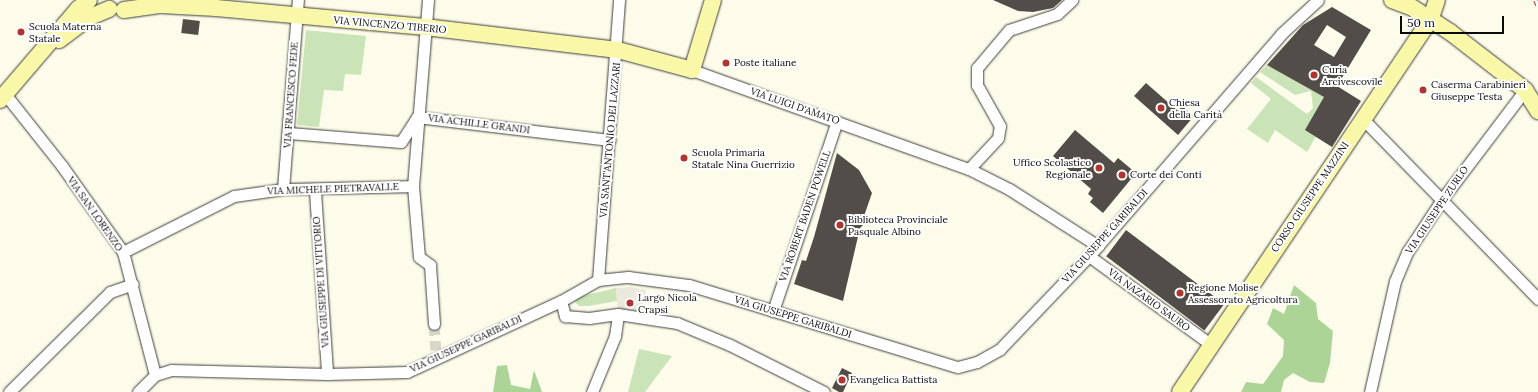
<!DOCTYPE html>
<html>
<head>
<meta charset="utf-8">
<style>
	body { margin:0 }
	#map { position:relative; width:1538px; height:392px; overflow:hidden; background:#fdfcea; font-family:Lora,serif }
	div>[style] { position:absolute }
	.green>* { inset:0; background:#cae4b7 }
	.forest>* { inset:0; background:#acd497 }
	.plaza>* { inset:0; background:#ebe9db }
	.building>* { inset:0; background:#524d48; transform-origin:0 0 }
	.minor-tunnel>* { height:11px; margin-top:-5.5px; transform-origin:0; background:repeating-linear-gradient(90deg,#d9d8c8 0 11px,transparent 0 16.5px) }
	.roads { filter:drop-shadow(0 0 1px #3d3d3d) drop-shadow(0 0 1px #3d3d3d) }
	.minor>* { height:11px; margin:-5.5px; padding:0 5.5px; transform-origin:5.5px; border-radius:5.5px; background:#fff }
	.secondary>* { height:16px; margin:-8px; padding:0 8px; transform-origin:8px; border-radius:8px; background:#f9f8a9 }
	.rail>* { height:4.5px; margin-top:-2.25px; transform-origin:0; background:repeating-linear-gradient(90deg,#fff 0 9px,#af352e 0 18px); box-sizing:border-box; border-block:1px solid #af352e }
	.dots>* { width:11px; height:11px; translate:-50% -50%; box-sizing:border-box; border:2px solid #fff; border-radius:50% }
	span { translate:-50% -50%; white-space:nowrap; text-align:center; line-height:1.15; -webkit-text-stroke:4px #fff; paint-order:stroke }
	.street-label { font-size:10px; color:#0a0a0a }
	.poi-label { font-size:10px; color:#0a0a0a }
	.left { translate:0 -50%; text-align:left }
	.right { translate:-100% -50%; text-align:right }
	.scale { position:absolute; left:1400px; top:16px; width:104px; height:18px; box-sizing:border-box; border:2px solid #0a0a0a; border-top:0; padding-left:5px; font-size:12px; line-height:14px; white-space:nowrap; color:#0a0a0a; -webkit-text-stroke:3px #fff; paint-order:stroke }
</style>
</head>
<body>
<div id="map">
	<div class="green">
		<i style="clip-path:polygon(306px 30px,366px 36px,361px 75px,345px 74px,343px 91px,324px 90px,319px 127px,297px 125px)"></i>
		<i style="clip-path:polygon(1267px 65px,1324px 97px,1316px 136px,1307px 152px,1275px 130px,1268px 143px,1247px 129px,1271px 99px,1251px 83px,1256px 77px,1307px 114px,1313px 108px,1311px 91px,1295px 95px,1260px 72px)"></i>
		<i style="clip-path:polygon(616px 288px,617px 301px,589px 306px,579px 306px,575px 302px,578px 297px)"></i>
		<i style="clip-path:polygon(639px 349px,672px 356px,645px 392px,628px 392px)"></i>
	</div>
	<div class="forest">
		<i style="clip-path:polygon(1294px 285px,1316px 303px,1318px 319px,1333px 331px,1330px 363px,1324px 383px,1310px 382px,1293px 373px,1284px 380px,1281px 392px,1241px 392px,1246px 382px,1263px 384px,1283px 356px,1284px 340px,1267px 324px,1273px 308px,1284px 314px)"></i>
		<i style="clip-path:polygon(507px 365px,511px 385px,530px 389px,534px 370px,542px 392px,493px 392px,497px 366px)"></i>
	</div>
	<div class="plaza">
		<i style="clip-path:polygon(631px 287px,646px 290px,640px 316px,618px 314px,616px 288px)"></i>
	</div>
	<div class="building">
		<i style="clip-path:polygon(993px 0,1062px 0,1053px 8px,1033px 12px,1018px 11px)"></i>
		<i style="clip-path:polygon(evenodd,1332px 7px,1371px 30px,1337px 86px,1361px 101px,1332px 147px,1305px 130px,1324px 97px,1267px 65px,1303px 25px,1332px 7px,1327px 25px,1346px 37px,1334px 57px,1314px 45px,1327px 25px)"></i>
		<i style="left:183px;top:19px;width:17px;height:14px;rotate:7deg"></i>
		<i style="clip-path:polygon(1146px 83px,1178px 111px,1182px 106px,1194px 116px,1178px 135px,1134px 96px)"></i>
		<i style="clip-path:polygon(1075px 130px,1114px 163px,1118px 158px,1136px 173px,1103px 213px,1090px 202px,1093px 198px,1088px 194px,1091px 189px,1053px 156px)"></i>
		<i style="clip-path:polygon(837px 153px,859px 170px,872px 193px,863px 219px,866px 222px,860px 228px,843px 301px,794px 284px,802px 260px,806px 261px,814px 237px)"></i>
		<i style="left:1126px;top:230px;width:123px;height:33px;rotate:37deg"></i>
		<i style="clip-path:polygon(842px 368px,852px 373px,843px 392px,839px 392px,832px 388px)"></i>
	</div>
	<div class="minor-tunnel">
		<i style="left:434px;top:324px;width:26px;rotate:86deg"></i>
	</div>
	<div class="roads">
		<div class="minor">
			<i style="left:428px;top:0;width:187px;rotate:94.6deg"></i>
			<i style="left:413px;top:186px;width:71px;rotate:85.2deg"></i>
			<i style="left:419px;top:257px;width:14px;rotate:36deg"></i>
			<i style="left:430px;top:265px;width:59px;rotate:86.1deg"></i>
			<i style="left:692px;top:70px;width:294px;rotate:19.7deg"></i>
			<i style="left:969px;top:169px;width:45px;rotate:26.6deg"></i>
			<i style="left:1009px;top:189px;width:106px;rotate:32.6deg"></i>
			<i style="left:5px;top:94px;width:92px;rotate:51.6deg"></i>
			<i style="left:62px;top:166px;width:105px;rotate:54.7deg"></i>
			<i style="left:123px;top:252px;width:127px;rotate:75.4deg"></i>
			<i style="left:1363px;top:119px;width:251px;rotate:45.8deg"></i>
			<i style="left:289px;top:133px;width:112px;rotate:4.6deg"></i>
			<i style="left:401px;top:142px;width:30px;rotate:-57deg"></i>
			<i style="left:417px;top:117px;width:194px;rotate:6.8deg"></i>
			<i style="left:969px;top:169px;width:42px;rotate:-46.9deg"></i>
			<i style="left:998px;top:138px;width:12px;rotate:-81deg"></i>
			<i style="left:1000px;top:126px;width:47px;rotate:-119.3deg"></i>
			<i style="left:977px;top:85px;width:17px;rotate:-90deg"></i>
			<i style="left:977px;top:68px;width:50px;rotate:-49.9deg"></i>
			<i style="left:1009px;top:30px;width:51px;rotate:-18.4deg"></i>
			<i style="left:1057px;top:14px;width:21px;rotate:-43deg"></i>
			<i style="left:283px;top:189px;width:190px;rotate:-85.5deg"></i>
			<i style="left:315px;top:191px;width:183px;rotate:86.2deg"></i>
			<i style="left:123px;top:252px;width:124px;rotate:-26.8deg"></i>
			<i style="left:234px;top:196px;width:49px;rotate:-8.1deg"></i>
			<i style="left:283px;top:189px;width:130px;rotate:-1.3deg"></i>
			<i style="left:1089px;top:256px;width:150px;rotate:36deg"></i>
			<i style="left:598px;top:280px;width:281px;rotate:-85.7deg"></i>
			<i style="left:561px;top:301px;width:16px;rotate:75deg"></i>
			<i style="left:565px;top:316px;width:24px;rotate:5deg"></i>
			<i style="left:589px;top:318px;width:29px;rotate:-8deg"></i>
			<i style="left:618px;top:314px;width:60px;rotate:8.7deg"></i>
			<i style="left:677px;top:323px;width:57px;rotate:22.5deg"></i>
			<i style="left:730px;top:345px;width:105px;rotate:26.6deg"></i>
			<i style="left:773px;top:311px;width:200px;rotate:-71.4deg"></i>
			<i style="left:9px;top:392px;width:142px;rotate:-44.7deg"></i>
			<i style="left:110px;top:292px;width:24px;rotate:-19deg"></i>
			<i style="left:138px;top:392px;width:24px;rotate:-45deg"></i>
			<i style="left:155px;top:375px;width:17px;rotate:-17deg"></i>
			<i style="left:171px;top:370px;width:156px;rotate:1.5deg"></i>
			<i style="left:327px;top:374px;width:80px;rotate:-1.4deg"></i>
			<i style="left:407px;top:372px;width:170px;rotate:-24.8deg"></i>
			<i style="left:561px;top:301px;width:43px;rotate:-29.6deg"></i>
			<i style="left:598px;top:280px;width:30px;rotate:-6deg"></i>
			<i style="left:628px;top:277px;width:62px;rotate:7.5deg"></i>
			<i style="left:689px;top:285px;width:281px;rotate:17deg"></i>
			<i style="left:958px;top:367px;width:20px;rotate:-15deg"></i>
			<i style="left:977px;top:362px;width:26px;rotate:-29deg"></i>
			<i style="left:1000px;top:349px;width:129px;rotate:-46.3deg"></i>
			<i style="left:1089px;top:256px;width:294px;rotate:-49.1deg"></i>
			<i style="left:1281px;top:34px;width:50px;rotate:-42.6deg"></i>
			<i style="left:592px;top:392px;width:61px;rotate:-67.7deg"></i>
			<i style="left:615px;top:336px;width:22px;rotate:-82deg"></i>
			<i style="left:1370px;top:392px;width:114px;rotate:-77.3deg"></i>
			<i style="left:1395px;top:281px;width:33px;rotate:-67deg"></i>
			<i style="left:1408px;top:251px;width:64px;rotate:-56.6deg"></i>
			<i style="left:1443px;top:198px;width:136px;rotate:-52.8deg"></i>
		</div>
		<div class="secondary">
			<i style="left:1392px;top:0;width:22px;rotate:21deg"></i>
			<i style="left:1413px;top:8px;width:44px;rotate:33deg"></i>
			<i style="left:1450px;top:32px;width:95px;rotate:37.7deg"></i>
			<i style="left:1525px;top:90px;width:25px;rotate:58deg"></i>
			<i style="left:124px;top:10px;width:37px;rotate:-8deg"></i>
			<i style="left:161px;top:5px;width:55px;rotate:3.1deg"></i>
			<i style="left:216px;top:8px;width:210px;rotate:5.2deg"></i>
			<i style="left:425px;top:27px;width:194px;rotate:6.8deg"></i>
			<i style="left:618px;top:50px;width:77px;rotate:15.1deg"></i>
			<i style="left:692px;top:70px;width:73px;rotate:-73.3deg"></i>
			<i style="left:59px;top:40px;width:39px;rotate:-37deg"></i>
			<i style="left:90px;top:17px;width:21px;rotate:-23deg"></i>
			<i style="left:0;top:100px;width:120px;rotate:-49.4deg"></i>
			<i style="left:78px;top:9px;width:14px;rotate:-39deg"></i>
			<i style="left:1180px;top:392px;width:450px;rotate:-56.1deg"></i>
			<i style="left:1431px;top:18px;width:19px;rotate:-72deg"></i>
		</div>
	</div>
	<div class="rail">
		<i style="left:1536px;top:0;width:5px;rotate:68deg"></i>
	</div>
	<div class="dots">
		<i style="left:21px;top:32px;background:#af352e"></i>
		<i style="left:726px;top:63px;background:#af352e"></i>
		<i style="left:1314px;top:75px;background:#af352e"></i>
		<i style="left:1423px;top:90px;background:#af352e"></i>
		<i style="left:1161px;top:108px;background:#af352e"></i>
		<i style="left:684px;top:158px;background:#af352e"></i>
		<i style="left:1099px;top:168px;background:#af352e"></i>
		<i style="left:1122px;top:175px;background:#af352e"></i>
		<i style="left:840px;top:225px;background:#af352e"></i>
		<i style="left:1180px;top:293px;background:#af352e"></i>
		<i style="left:630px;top:303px;background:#af352e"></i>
		<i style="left:842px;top:380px;background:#af352e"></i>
	</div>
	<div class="street-label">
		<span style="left:390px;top:25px;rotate:5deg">VIA VINCENZO TIBERIO</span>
		<span style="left:291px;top:95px;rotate:-86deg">VIA FRANCESCO FEDE</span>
		<span style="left:795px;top:106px;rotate:19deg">VIA LUIGI D'AMATO</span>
		<span style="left:479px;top:124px;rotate:7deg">VIA ACHILLE GRANDI</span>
		<span style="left:610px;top:140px;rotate:-85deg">VIA SANT'ANTONIO DEI LAZZARI</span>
		<span style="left:333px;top:189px;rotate:-2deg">VIA MICHELE PIETRAVALLE</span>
		<span style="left:1310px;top:197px;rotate:-56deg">CORSO GIUSEPPE MAZZINI</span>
		<span style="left:1437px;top:210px;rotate:-56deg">VIA GIUSEPPE ZURLO</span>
		<span style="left:95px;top:214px;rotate:55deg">VIA SAN LORENZO</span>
		<span style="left:805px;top:216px;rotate:-71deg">VIA ROBERT BADEN POWELL</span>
		<span style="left:1105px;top:236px;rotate:-48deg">VIA GIUSEPPE GARIBALDI</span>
		<span style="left:321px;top:282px;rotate:-94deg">VIA GIUSEPPE DI VITTORIO</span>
		<span style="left:1149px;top:300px;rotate:36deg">VIA NAZARIO SAURO</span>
		<span style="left:793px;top:317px;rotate:17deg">VIA GIUSEPPE GARIBALDI</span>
		<span style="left:466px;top:344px;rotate:-25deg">VIA GIUSEPPE GARIBALDI</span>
	</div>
	<div class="poi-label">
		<span class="left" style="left:29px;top:32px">Scuola Materna<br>Statale</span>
		<span class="left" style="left:734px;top:63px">Poste italiane</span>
		<span class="left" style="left:1322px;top:75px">Curia<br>Arcivescovile</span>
		<span class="left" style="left:1431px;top:90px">Caserma Carabinieri<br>Giuseppe Testa</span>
		<span class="left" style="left:1169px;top:108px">Chiesa<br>della Carità</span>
		<span class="left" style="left:692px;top:158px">Scuola Primaria<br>Statale Nina Guerrizio</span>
		<span class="right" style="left:1091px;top:168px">Uffico Scolastico<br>Regionale</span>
		<span class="left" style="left:1130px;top:175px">Corte dei Conti</span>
		<span class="left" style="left:848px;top:225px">Biblioteca Provinciale<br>Pasquale Albino</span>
		<span class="left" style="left:1188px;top:293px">Regione Molise<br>Assessorato Agricoltura</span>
		<span class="left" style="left:638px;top:303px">Largo Nicola<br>Crapsi</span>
		<span class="left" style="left:850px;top:380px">Evangelica Battista</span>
	</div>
	<div class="scale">50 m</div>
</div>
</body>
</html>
